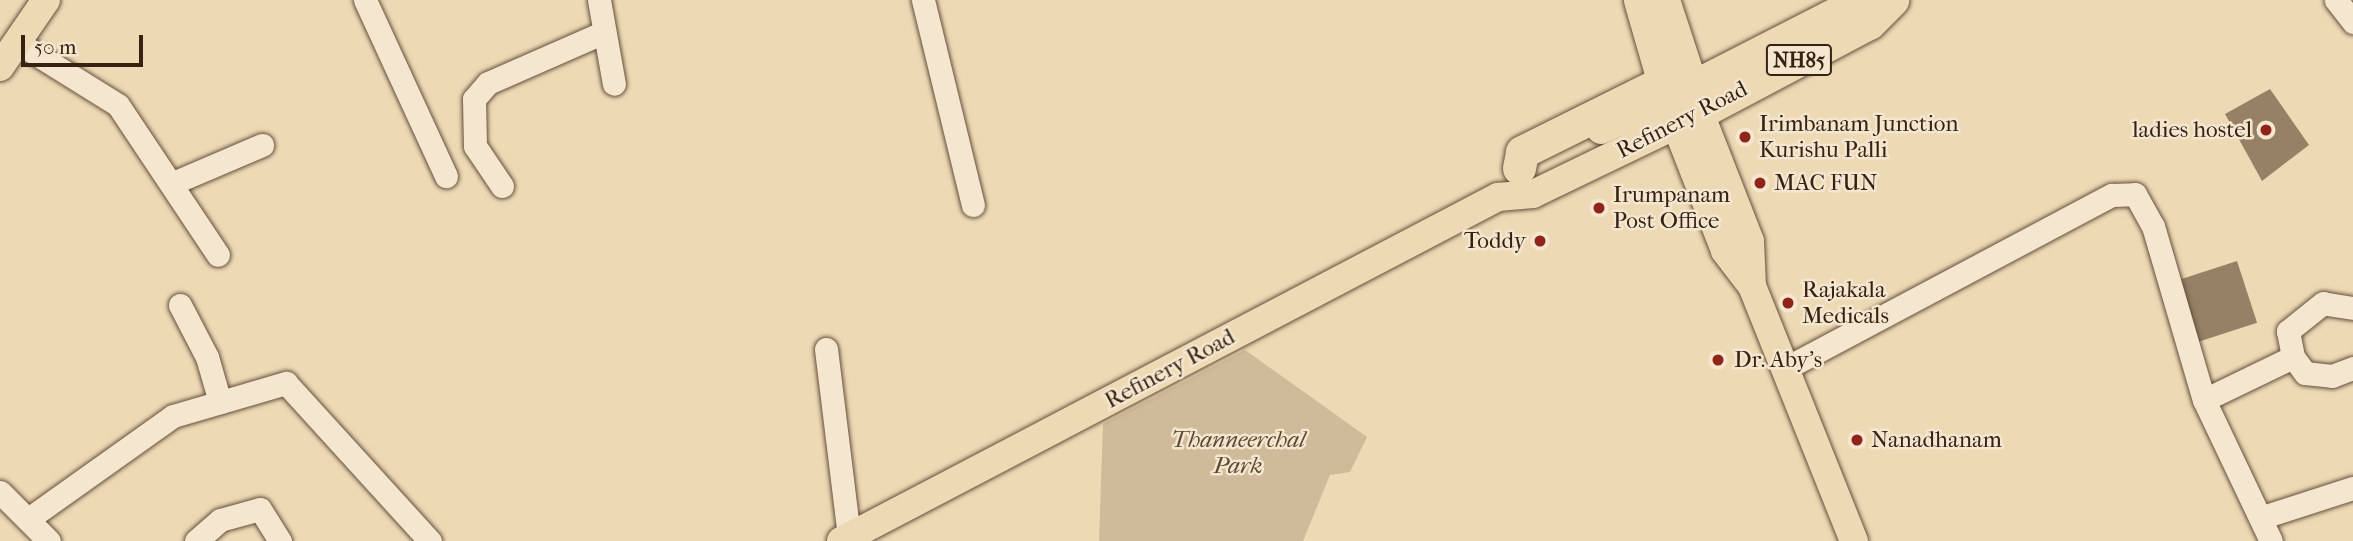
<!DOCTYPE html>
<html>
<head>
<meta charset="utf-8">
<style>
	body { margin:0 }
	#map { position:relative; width:2353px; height:541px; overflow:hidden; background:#eed9b5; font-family:"IM FELL French Canon",serif }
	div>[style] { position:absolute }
	.green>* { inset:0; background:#cfba99 }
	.building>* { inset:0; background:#968167; transform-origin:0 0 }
	.roads { filter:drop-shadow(0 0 2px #64503c) drop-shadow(0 0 2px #64503c) }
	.minor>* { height:23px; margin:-11.5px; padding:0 11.5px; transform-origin:11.5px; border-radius:11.5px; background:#f4e6cf }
	.major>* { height:28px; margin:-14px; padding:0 14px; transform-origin:14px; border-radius:14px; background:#eed9b5 }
	.highway>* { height:33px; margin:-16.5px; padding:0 16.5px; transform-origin:16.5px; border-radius:16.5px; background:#eed9b5 }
	.dots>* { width:19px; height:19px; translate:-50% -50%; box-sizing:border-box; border:4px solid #f4e6cf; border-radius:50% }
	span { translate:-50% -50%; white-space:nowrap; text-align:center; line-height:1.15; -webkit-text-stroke:5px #f4e6cf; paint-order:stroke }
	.shield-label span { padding:2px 5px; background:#f4e6cf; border:2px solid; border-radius:5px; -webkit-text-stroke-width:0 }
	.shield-label { font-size:21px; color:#362213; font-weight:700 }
	.street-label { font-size:23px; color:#362213 }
	.poi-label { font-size:23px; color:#362213 }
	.left { translate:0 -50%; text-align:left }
	.right { translate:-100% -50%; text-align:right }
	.park-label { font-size:23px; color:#5c4834; font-style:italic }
	.scale { position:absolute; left:21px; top:35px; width:122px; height:32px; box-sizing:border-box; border:4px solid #362213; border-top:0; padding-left:9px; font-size:21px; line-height:24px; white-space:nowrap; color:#362213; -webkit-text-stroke:5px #f4e6cf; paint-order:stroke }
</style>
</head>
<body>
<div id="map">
	<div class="green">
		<i style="clip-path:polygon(1245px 350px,1367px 437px,1350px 472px,1330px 475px,1303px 541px,1099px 541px,1103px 424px)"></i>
	</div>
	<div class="building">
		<i style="clip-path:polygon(2270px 89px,2309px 145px,2262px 181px,2225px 114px)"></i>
		<i style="left:2237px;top:261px;width:65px;height:64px;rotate:72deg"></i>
	</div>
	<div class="roads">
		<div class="minor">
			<i style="left:365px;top:0;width:194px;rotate:65.3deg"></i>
			<i style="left:599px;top:0;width:85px;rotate:79.9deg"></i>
			<i style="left:923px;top:0;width:211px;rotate:76.3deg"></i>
			<i style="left:2336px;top:0;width:28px;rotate:52deg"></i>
			<i style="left:20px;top:44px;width:115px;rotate:31.9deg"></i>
			<i style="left:118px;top:105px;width:180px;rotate:56.3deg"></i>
			<i style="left:173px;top:183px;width:97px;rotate:-23.1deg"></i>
			<i style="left:502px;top:186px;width:48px;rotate:-124deg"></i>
			<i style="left:475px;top:146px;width:47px;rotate:-91.2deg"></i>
			<i style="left:474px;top:99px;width:21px;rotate:-49deg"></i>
			<i style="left:488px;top:83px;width:127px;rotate:-23.7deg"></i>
			<i style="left:180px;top:305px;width:59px;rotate:62.6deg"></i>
			<i style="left:207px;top:357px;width:47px;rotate:73.9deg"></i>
			<i style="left:2353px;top:308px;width:30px;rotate:-171deg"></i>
			<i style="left:2323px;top:303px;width:45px;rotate:141.3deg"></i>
			<i style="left:2288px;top:331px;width:26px;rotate:79deg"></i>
			<i style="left:2293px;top:357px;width:20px;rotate:53deg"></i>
			<i style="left:2305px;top:373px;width:27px;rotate:6deg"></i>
			<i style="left:2332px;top:376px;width:22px;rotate:-21deg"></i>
			<i style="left:826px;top:349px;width:189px;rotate:83deg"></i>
			<i style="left:1786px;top:368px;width:369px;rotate:-28deg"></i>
			<i style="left:2112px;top:195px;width:23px;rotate:-2deg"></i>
			<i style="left:2135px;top:194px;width:37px;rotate:61deg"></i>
			<i style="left:2153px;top:226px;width:181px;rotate:73.7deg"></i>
			<i style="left:2204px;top:400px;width:156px;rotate:64.6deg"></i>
			<i style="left:2204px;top:400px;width:99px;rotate:-25.8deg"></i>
			<i style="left:0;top:492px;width:69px;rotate:45deg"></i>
			<i style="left:31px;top:517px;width:174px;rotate:-35.4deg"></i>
			<i style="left:173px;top:416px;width:118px;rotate:-16.3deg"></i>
			<i style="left:286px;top:383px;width:214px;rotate:47.7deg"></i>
			<i style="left:2263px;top:517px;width:95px;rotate:-17.9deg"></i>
			<i style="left:196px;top:541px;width:32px;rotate:-41deg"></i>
			<i style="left:220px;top:520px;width:41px;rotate:-15.4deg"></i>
			<i style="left:260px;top:509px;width:38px;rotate:58deg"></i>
		</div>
		<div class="major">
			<i style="left:0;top:67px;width:81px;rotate:-55.5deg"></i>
			<i style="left:1700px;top:113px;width:137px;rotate:68.7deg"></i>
			<i style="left:1750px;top:241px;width:45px;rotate:87.5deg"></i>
			<i style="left:1601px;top:130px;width:70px;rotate:-24.4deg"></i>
			<i style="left:841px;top:541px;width:742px;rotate:-27.64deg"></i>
			<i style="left:1498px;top:197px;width:35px;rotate:-5deg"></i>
			<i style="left:1533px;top:194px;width:159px;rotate:-25.8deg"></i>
			<i style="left:1676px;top:125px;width:135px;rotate:68.7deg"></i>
			<i style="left:1725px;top:251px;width:44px;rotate:52.4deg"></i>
			<i style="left:1752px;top:286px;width:275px;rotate:68.2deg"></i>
		</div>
		<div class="highway">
			<i style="left:1640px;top:0;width:130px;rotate:73.9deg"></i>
			<i style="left:1676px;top:125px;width:218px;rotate:-27.9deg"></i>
			<i style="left:1869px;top:23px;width:33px;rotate:-45deg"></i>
			<i style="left:1663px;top:0;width:113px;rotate:71.9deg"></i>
			<i style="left:1665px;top:101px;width:221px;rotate:-27.1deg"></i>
			<i style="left:1519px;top:168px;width:16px;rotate:-79deg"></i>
			<i style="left:1522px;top:152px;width:155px;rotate:-26.4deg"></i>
		</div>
	</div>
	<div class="dots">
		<i style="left:2266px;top:130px;background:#8f2418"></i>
		<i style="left:1745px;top:137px;background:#8f2418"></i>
		<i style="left:1760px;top:183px;background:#8f2418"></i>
		<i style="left:1599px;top:208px;background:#8f2418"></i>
		<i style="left:1540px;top:241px;background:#8f2418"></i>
		<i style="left:1788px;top:303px;background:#8f2418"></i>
		<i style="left:1718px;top:360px;background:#8f2418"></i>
		<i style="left:1857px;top:440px;background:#8f2418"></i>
	</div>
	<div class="shield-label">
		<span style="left:1799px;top:60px">NH85</span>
	</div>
	<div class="street-label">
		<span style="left:1682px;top:120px;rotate:-27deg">Refinery Road</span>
		<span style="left:1170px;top:369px;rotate:-28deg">Refinery Road</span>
	</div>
	<div class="poi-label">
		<span class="left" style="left:1759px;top:137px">Irimbanam Junction<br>Kurishu Palli</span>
		<span class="right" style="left:2252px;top:130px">ladies hostel</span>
		<span class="left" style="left:1774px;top:183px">MAC FUN</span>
		<span class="left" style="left:1613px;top:208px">Irumpanam<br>Post Office</span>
		<span class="right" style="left:1526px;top:241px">Toddy</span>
		<span class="left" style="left:1802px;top:303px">Rajakala<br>Medicals</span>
		<span class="left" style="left:1734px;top:360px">Dr. Aby's</span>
		<span class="left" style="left:1871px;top:440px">Nanadhanam</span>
	</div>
	<div class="park-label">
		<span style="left:1238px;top:453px">Thanneerchal<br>Park</span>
	</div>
	<div class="scale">50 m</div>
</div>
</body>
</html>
